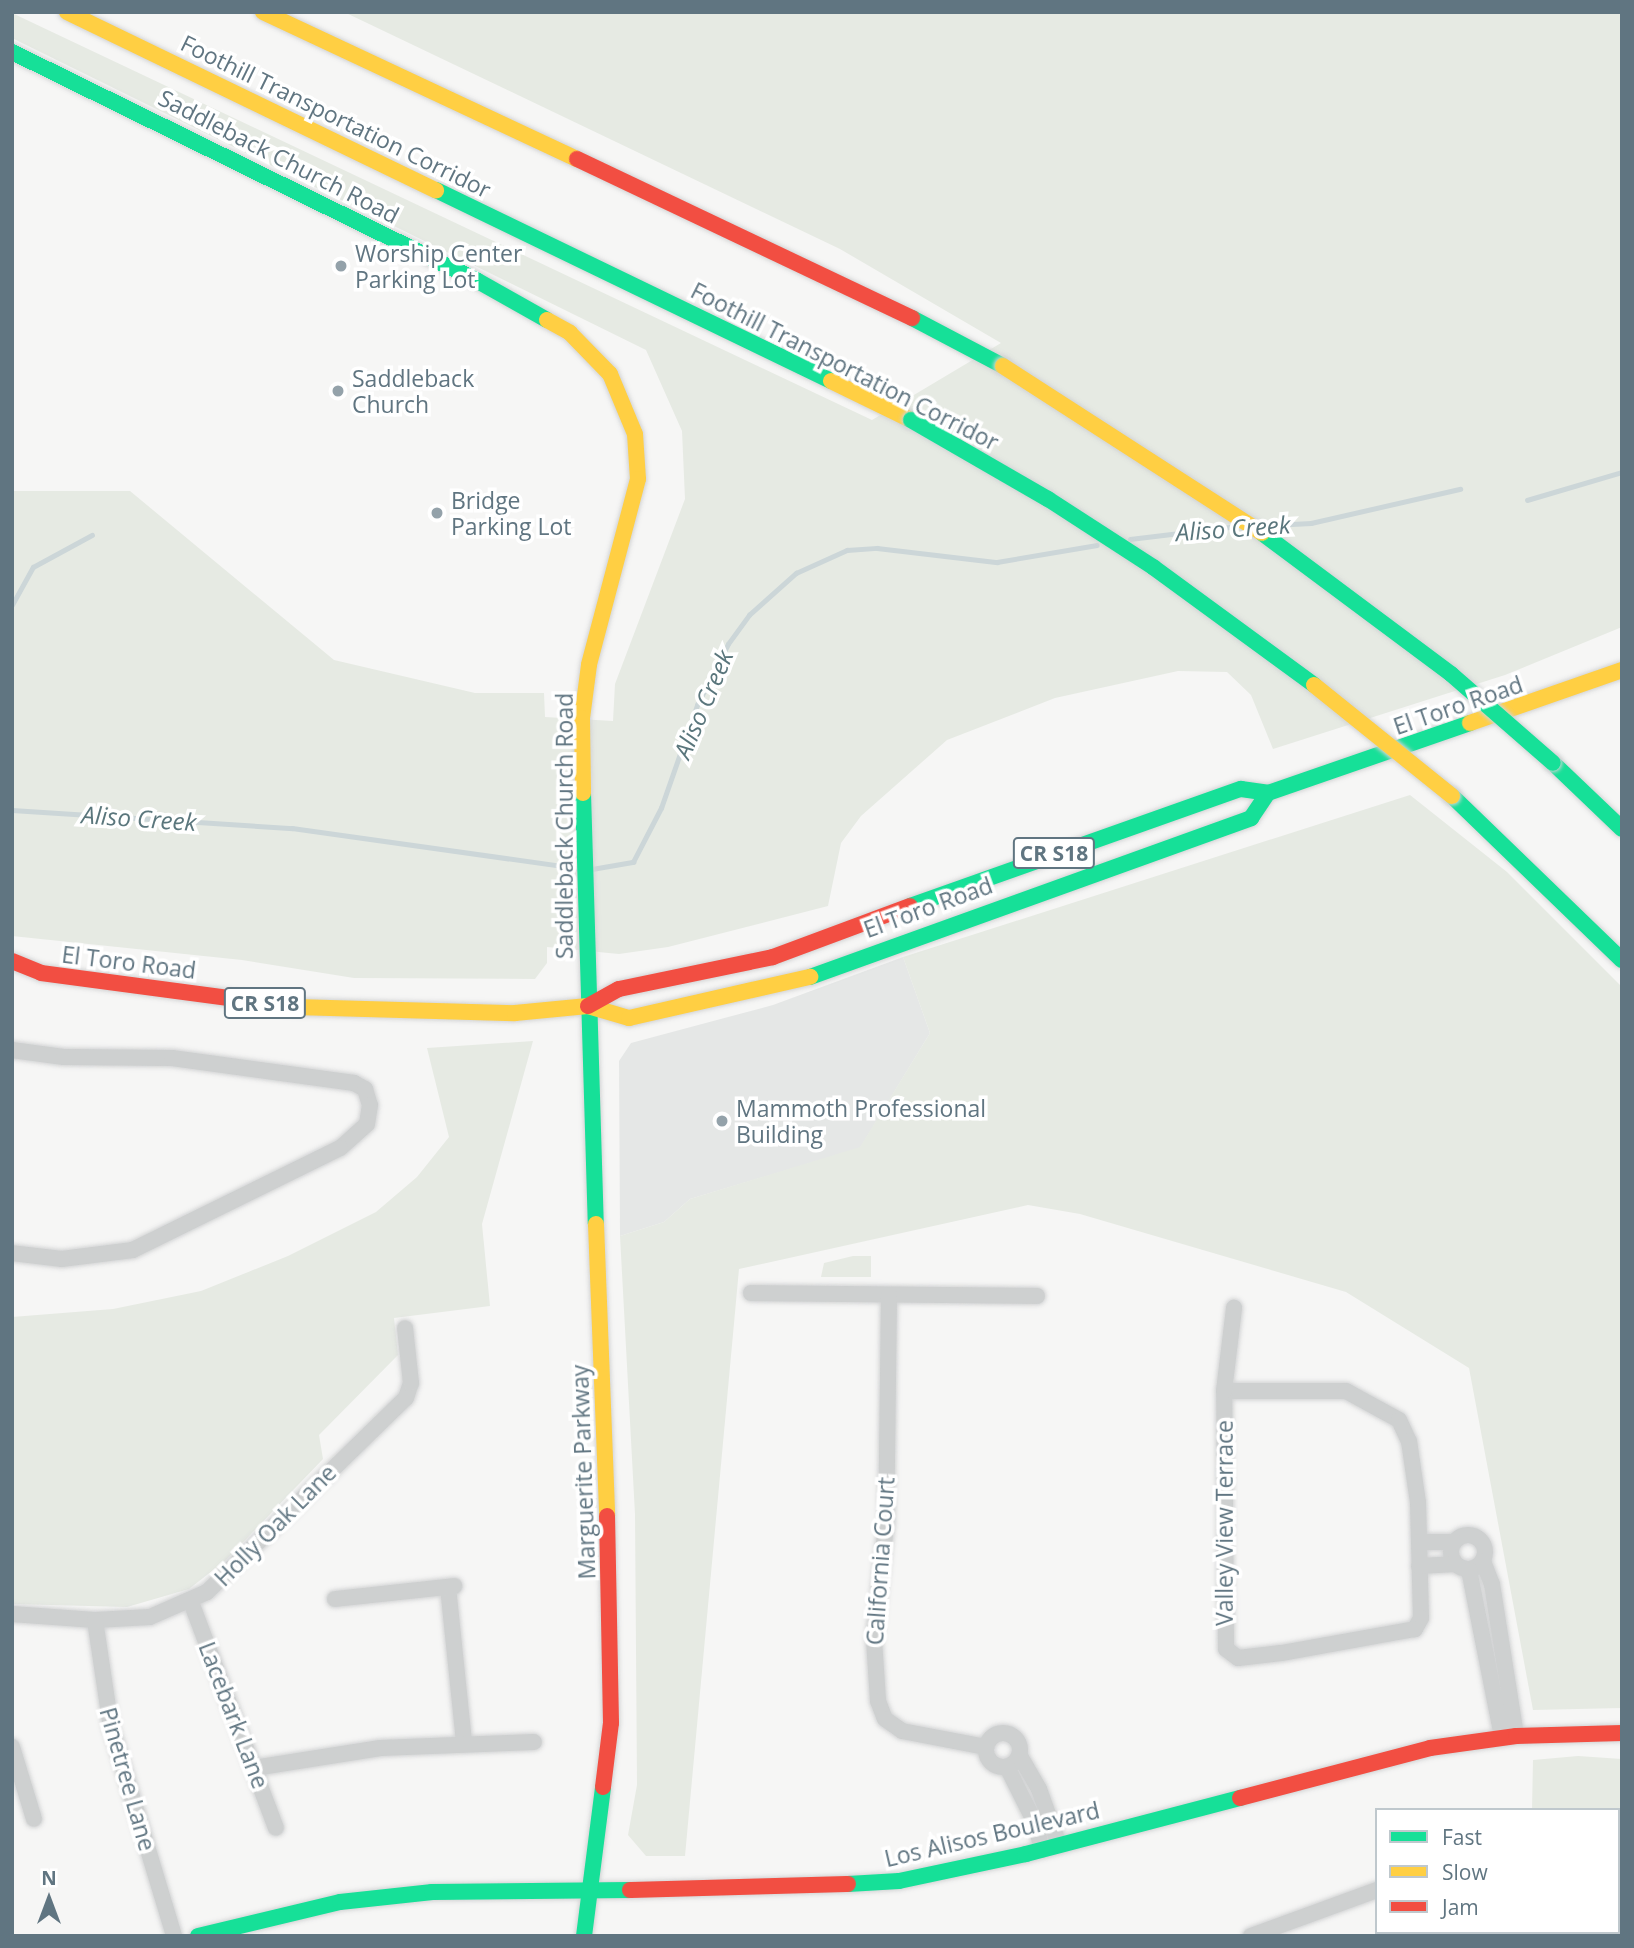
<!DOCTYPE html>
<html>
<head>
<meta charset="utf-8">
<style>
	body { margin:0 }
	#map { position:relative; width:1634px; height:1948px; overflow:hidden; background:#f6f6f5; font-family:"Open Sans",sans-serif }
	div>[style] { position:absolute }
	.built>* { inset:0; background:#e5e7e6 }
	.green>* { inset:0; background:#e6eae3 }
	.stream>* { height:4.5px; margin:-2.25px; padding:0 2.25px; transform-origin:2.25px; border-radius:2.25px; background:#ccd6d8 }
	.roads { filter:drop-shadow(0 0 2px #d3d4d5) drop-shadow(0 0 2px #d3d4d5) }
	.street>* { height:16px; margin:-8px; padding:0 8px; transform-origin:8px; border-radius:8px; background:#ced0d0 }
	.street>.ring { margin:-8px; padding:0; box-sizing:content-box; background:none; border:16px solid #ced0d0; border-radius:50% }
	.fast>* { height:16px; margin:-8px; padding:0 8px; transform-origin:8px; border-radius:8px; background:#16e098 }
	.slow>* { height:16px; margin:-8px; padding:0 8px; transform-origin:8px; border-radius:8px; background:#ffcf43 }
	.jam>* { height:16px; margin:-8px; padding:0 8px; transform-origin:8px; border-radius:8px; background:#f24e42 }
	.bridges { filter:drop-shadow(0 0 2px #d1d3d4) drop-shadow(0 0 2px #d1d3d4) }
	.fast-bridge>* { height:16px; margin:-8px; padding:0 8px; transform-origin:8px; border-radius:8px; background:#16e098 }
	.slow-bridge>* { height:16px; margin:-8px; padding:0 8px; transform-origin:8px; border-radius:8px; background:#ffcf43 }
	.dots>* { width:19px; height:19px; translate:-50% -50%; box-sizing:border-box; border:4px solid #fff; border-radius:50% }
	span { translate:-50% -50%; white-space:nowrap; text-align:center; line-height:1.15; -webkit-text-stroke:7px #fff; paint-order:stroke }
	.shield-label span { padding:2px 5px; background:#fff; border:2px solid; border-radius:5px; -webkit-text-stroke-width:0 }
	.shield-label { font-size:21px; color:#607581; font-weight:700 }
	.street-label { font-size:23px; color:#607581 }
	.poi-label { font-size:23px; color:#607581 }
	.left { translate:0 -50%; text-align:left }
	.water-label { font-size:24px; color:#5a767c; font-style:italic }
	.frame { position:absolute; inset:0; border:14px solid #607581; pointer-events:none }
	.legend { position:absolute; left:1375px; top:1808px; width:245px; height:126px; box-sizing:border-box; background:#fff; border:2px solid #bfc8cd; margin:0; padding:9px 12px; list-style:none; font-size:21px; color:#607581 }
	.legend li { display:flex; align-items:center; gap:14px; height:35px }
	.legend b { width:35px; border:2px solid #bfc8cd }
	.north { position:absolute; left:14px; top:1864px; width:70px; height:70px; -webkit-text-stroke:5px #fff; paint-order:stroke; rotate:0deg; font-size:19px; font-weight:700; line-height:28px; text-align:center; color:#607581 }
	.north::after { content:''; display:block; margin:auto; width:24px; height:32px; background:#607581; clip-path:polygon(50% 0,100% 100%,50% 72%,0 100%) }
</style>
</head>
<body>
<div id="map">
	<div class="built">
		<i style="clip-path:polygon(903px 957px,930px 1033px,860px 1148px,690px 1199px,664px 1222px,620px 1236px,619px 1061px,631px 1043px,773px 1005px)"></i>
	</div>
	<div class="green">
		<i style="clip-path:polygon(344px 12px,1622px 12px,1622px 627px,1505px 675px,1273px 749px,1251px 695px,1227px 672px,1178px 671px,1055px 698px,947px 740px,861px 816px,841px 843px,828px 906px,668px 947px,619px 954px,547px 947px,547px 963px,535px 979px,354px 978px,242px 960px,12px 936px,12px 491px,130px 491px,334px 660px,475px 693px,544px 693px,545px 717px,613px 721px,615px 684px,685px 499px,682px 431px,646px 350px,12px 38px,12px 13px,872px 420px,1001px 343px,840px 249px)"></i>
		<i style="clip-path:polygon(1410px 795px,1507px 872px,1622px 987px,1622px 1708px,1533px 1710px,1469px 1368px,1346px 1292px,1080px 1214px,1028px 1205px,739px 1269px,685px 1856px,646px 1856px,628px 1835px,637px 1785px,635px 1514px,620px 1236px,664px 1222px,690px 1199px,860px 1147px,930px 1033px,903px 957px)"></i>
		<i style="clip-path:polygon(533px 1041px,482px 1224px,490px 1306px,394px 1318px,398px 1355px,319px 1435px,323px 1459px,226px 1560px,189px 1589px,127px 1607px,12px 1604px,12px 1317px,113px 1309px,201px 1291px,288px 1256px,376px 1212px,417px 1177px,449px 1137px,427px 1048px)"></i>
		<i style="clip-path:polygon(853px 1256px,871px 1256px,871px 1277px,821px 1277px,824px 1263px)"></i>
		<i style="clip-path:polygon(1578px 1756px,1622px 1759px,1622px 1936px,1530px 1936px,1618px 1932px,1618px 1810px,1532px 1810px,1533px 1760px)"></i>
	</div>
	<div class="stream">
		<i style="left:1527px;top:500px;width:99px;rotate:-16.4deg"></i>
		<i style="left:1272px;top:525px;width:39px;rotate:-3deg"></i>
		<i style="left:1311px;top:523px;width:153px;rotate:-12.9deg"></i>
		<i style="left:1130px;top:539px;width:100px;rotate:-6.9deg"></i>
		<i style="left:12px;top:605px;width:43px;rotate:-61.1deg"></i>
		<i style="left:33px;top:567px;width:67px;rotate:-28.5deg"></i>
		<i style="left:12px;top:810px;width:281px;rotate:3.7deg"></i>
		<i style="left:292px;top:828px;width:288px;rotate:8deg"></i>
		<i style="left:592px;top:869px;width:42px;rotate:-9.7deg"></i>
		<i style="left:633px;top:862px;width:61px;rotate:-62.6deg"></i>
		<i style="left:661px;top:808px;width:109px;rotate:-70.7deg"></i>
		<i style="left:697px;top:705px;width:68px;rotate:-63.1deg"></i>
		<i style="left:728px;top:644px;width:36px;rotate:-54deg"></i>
		<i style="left:749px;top:615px;width:63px;rotate:-41.8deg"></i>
		<i style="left:796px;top:573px;width:56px;rotate:-24.3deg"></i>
		<i style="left:847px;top:550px;width:30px;rotate:-4deg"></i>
		<i style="left:877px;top:548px;width:121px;rotate:6.7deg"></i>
		<i style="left:997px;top:562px;width:101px;rotate:-9.6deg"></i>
	</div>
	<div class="roads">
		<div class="street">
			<i style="left:12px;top:1050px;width:52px;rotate:7.7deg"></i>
			<i style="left:64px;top:1057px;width:108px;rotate:0.5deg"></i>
			<i style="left:172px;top:1058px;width:184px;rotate:7.8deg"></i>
			<i style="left:354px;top:1083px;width:13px;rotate:29deg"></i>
			<i style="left:365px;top:1089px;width:17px;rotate:73deg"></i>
			<i style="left:370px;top:1105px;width:19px;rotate:99deg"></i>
			<i style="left:367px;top:1124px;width:36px;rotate:138deg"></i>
			<i style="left:340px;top:1148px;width:231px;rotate:153.8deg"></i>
			<i style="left:133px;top:1250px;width:72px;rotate:172.8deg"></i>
			<i style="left:62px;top:1259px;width:50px;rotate:-173.2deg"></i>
			<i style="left:751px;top:1293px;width:286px;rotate:0.6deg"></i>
			<i style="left:889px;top:1295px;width:230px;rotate:90.7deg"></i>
			<i style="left:886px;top:1525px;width:116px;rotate:96deg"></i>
			<i style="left:874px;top:1640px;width:61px;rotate:86.2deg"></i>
			<i style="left:878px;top:1701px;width:19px;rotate:69deg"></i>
			<i style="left:885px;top:1719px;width:21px;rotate:35deg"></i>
			<i style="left:902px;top:1731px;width:86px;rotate:10.8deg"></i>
			<i style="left:1224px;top:1391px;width:122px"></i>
			<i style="left:1346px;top:1391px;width:60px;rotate:28.7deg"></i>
			<i style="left:1399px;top:1420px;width:23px;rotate:65deg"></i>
			<i style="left:1409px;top:1441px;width:63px;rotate:81.7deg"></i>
			<i style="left:1418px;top:1503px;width:115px;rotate:88.5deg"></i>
			<i style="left:1421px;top:1618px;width:13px;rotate:119deg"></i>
			<i style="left:1415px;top:1629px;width:136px;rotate:169.8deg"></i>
			<i style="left:1281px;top:1653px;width:43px;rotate:173.4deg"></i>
			<i style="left:1238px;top:1658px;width:15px;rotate:-143deg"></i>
			<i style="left:1226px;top:1649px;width:258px;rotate:-90.4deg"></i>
			<i style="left:1224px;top:1391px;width:84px;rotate:-83.1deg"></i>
			<i class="ring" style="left:1451px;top:1535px;width:18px;height:18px"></i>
			<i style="left:1419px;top:1542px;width:35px"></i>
			<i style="left:1483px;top:1561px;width:25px;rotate:69deg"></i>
			<i style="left:1492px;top:1584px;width:154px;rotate:81deg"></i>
			<i style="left:1419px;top:1566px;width:36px;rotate:-3deg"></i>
			<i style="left:1469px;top:1570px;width:170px;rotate:78.8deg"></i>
			<i style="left:448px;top:1587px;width:157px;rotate:84.1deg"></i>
			<i style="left:335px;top:1599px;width:120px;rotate:-6.2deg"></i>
			<i style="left:191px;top:1602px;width:241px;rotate:69.4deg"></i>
			<i style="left:12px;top:1614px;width:83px;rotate:4.1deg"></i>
			<i style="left:95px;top:1620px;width:55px;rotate:-3.1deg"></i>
			<i style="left:150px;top:1617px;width:62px;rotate:-23.7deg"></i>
			<i style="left:207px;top:1592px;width:278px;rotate:-44.3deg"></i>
			<i style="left:406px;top:1398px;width:16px;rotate:-72deg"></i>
			<i style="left:411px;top:1383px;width:55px;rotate:-96.2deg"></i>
			<i style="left:95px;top:1620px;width:108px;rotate:81.5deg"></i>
			<i style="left:111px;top:1727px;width:218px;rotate:73.2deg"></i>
			<i class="ring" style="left:986px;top:1733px;width:18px;height:18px"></i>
			<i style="left:12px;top:1747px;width:75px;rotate:73deg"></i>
			<i style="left:1020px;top:1756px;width:38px;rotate:60deg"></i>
			<i style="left:1039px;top:1789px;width:59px;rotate:70.3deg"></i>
			<i style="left:1007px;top:1767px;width:63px;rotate:63.4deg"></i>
			<i style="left:1035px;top:1823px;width:28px;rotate:75deg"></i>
			<i style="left:254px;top:1768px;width:128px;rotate:-9deg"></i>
			<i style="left:380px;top:1748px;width:154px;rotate:-2.2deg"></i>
			<i style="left:1251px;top:1936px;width:134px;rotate:-20.1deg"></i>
		</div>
		<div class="fast">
			<i style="left:12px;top:52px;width:517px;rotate:26.17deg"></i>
			<i style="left:476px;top:280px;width:81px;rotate:29.4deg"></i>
			<i style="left:436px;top:190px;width:439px;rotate:25.8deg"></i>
			<i style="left:912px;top:318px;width:103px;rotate:27.8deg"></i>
			<i style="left:1553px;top:763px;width:95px;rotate:43.7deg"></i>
			<i style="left:583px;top:793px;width:431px;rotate:88.3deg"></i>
			<i style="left:1452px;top:796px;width:236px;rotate:44deg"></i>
			<i style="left:910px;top:906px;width:351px;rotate:-19.5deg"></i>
			<i style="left:1241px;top:789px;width:27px;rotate:8deg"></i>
			<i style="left:1268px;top:793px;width:214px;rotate:-19.1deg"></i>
			<i style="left:810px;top:977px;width:469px;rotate:-19.8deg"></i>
			<i style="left:1251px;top:818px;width:30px;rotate:-56deg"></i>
			<i style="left:848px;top:1884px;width:51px;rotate:-3.4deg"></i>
			<i style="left:899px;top:1881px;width:130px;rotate:-12deg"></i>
			<i style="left:1026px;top:1854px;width:221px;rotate:-14.7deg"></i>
			<i style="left:198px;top:1936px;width:146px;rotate:-13.5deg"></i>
			<i style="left:340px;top:1902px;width:93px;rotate:-6.2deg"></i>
			<i style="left:432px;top:1892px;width:198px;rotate:-0.6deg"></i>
			<i style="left:584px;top:1936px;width:150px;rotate:-82.7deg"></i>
		</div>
		<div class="slow">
			<i style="left:67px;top:12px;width:410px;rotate:25.8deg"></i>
			<i style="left:263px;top:12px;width:347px;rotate:25.1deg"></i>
			<i style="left:547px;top:320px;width:26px;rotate:29deg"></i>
			<i style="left:570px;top:333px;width:57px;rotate:45.7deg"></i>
			<i style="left:610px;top:374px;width:65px;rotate:67.4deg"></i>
			<i style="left:635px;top:434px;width:45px;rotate:86.2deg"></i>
			<i style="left:638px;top:479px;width:192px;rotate:104.8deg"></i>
			<i style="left:589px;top:665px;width:53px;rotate:97.5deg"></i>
			<i style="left:582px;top:718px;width:75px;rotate:89.2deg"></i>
			<i style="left:831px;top:381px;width:89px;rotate:26deg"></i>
			<i style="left:1470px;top:723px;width:161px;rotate:-19.2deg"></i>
			<i style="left:251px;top:1001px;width:44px;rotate:7.8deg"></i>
			<i style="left:295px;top:1007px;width:220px;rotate:1.6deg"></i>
			<i style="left:515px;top:1013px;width:73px;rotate:-5.5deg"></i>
			<i style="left:588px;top:1006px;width:43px;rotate:16.3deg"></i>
			<i style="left:629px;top:1018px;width:186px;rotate:-12.8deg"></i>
			<i style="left:596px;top:1224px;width:292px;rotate:87.8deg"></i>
		</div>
		<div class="jam">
			<i style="left:577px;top:159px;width:371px;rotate:25.4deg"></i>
			<i style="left:12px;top:961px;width:31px;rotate:22deg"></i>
			<i style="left:41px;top:973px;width:212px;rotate:7.6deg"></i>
			<i style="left:588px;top:1006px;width:35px;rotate:-29deg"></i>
			<i style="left:619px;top:989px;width:157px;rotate:-11.7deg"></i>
			<i style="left:773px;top:957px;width:146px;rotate:-20.4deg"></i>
			<i style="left:603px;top:1787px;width:64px;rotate:-82.9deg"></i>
			<i style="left:611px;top:1723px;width:207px;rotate:-91.1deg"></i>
			<i style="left:1240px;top:1798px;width:196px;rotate:-14.7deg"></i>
			<i style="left:1430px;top:1748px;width:87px;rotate:-7.9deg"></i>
			<i style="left:1516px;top:1736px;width:106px;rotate:-1.6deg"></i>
			<i style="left:630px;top:1890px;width:218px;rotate:-1.6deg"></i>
		</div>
	</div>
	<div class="bridges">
		<div class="fast-bridge">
			<i style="left:911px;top:420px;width:158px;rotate:30deg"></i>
			<i style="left:1048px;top:499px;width:125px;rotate:32.9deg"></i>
			<i style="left:1153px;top:567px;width:200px;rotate:36.2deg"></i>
			<i style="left:1262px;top:533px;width:236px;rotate:36.7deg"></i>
			<i style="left:1451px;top:674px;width:135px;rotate:41.1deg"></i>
		</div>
		<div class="slow-bridge">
			<i style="left:1003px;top:366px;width:308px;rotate:32.8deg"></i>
			<i style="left:1314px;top:685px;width:177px;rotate:38.8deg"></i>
		</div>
	</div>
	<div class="dots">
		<i style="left:341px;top:266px;background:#94a2aa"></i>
		<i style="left:338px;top:391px;background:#94a2aa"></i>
		<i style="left:437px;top:513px;background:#94a2aa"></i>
		<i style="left:722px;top:1121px;background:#94a2aa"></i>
	</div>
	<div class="shield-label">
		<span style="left:1054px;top:853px">CR S18</span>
		<span style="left:265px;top:1003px">CR S18</span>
	</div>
	<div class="street-label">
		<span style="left:336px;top:116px;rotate:26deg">Foothill Transportation Corridor</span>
		<span style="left:279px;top:156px;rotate:27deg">Saddleback Church Road</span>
		<span style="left:845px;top:366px;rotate:27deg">Foothill Transportation Corridor</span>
		<span style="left:1458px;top:705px;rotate:-19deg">El Toro Road</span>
		<span style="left:564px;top:826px;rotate:-90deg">Saddleback Church Road</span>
		<span style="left:928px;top:907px;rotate:-20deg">El Toro Road</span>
		<span style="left:129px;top:962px;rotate:7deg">El Toro Road</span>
		<span style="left:583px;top:1472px;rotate:-92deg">Marguerite Parkway</span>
		<span style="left:1224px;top:1523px;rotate:-90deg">Valley View Terrace</span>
		<span style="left:275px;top:1525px;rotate:-45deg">Holly Oak Lane</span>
		<span style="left:880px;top:1561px;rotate:-86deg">California Court</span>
		<span style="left:234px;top:1715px;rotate:69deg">Lacebark Lane</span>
		<span style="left:128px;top:1779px;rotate:74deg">Pinetree Lane</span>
		<span style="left:992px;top:1834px;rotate:-13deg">Los Alisos Boulevard</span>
	</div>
	<div class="poi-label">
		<span class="left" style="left:355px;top:266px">Worship Center<br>Parking Lot</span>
		<span class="left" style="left:352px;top:391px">Saddleback<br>Church</span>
		<span class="left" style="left:451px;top:513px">Bridge<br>Parking Lot</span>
		<span class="left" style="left:736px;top:1121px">Mammoth Professional<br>Building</span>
	</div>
	<div class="water-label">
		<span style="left:1233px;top:528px;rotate:-4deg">Aliso Creek</span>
		<span style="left:703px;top:704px;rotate:-67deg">Aliso Creek</span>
		<span style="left:139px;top:818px;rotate:4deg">Aliso Creek</span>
	</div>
	<div class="frame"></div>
	<ul class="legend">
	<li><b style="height:9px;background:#16e098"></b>Fast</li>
	<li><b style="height:9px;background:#ffcf43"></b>Slow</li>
	<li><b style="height:9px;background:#f24e42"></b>Jam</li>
	</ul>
	<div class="north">N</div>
</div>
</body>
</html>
